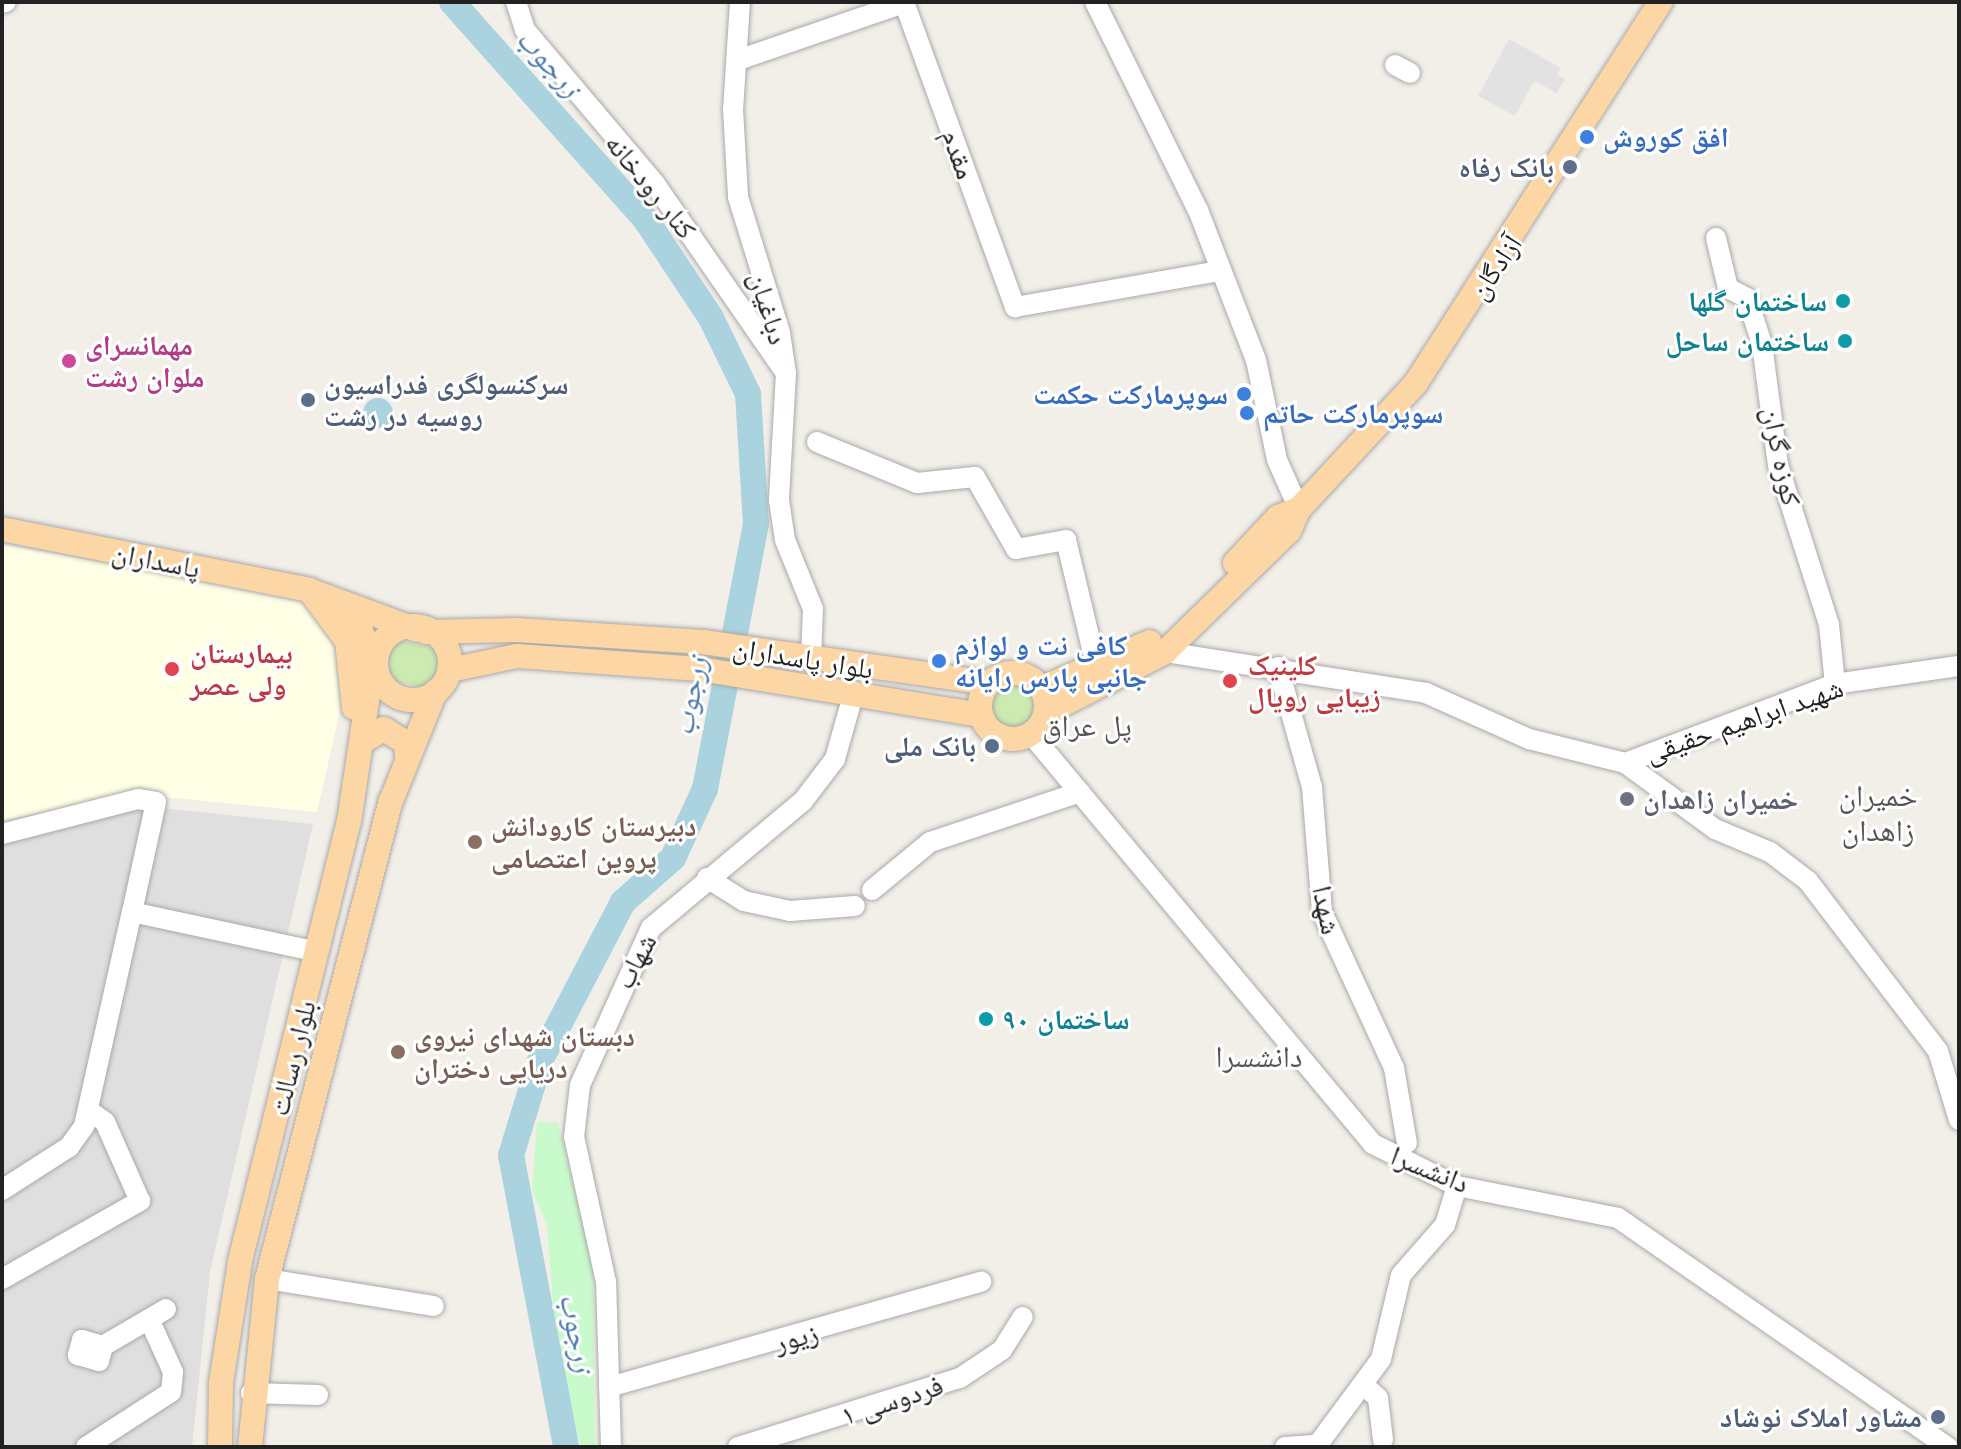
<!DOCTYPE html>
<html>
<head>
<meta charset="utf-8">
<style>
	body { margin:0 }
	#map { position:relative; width:1961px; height:1449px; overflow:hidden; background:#f2efe9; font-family:Montserrat,"Noto Naskh Arabic",sans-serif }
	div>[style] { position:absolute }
	.residential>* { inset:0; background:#e0dfdf }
	.education>* { inset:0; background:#ffffe5 }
	.grass>* { inset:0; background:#cdebb0 }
	.round { border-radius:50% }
	.park>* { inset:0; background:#c8facc }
	.parking>* { inset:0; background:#e2e2e2 }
	.water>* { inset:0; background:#aad3df }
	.river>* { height:26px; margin:-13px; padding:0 13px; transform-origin:13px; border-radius:13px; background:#aad3df }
	.roads { filter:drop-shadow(0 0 2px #a9a9a9) drop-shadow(0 0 2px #a9a9a9) }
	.minor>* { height:20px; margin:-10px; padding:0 10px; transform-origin:10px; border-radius:10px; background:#fff }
	.major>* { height:24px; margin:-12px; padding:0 12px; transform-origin:12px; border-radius:12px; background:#fcd6a4 }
	.major>.ring { margin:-12px; padding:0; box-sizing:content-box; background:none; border:24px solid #fcd6a4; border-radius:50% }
	.dots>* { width:22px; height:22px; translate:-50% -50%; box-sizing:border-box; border:4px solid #fff; border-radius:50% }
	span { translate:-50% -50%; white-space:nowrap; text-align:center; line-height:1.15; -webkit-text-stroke:6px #fff; paint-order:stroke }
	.shop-label { font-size:28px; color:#366cbe; font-weight:700 }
	.left { translate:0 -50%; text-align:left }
	.right { translate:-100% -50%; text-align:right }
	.street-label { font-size:28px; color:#222 }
	.service-label { font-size:28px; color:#4e5e75; font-weight:700 }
	.culture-label { font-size:28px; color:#0d838f; font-weight:700 }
	.hotel-label { font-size:28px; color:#b23c85; font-weight:700 }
	.health-label { font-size:28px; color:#be3a42; font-weight:700 }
	.worship-label { font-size:28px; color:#5b616d; font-weight:700 }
	.education-label { font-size:28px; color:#785e54; font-weight:700 }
	.water-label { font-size:30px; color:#4a7aab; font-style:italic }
	.neighbourhood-label { font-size:30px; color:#555 }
	.frame { position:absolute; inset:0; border:4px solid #222; pointer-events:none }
</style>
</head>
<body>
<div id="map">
	<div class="residential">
		<i style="clip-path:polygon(134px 805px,313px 824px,210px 1272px,192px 1447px,2px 1447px,2px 832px)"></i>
	</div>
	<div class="education">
		<i style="clip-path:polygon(2px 545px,294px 595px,318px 614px,341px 649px,345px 689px,317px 812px,135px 794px,2px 820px)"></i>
	</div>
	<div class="grass">
		<i style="clip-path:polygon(401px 641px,436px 648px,444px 673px,423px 687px,390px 681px,380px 658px)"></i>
		<i class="round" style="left:988px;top:681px;width:50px;height:50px"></i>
	</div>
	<div class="park">
		<i style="clip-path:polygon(537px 1122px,558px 1123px,593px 1266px,595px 1447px,581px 1447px,557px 1355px,547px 1226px,532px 1189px)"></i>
	</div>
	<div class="parking">
		<i style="clip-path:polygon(1509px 39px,1561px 68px,1557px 75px,1565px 79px,1557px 93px,1534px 81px,1515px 116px,1478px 96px)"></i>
	</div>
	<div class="water">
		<i class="round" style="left:363px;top:398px;width:30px;height:30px"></i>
	</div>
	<div class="river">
		<i style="left:452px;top:2px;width:292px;rotate:48.3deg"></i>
		<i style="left:646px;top:220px;width:118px;rotate:56.4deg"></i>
		<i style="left:711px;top:318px;width:85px;rotate:64deg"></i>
		<i style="left:748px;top:394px;width:130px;rotate:86.5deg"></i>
		<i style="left:756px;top:524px;width:270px;rotate:100.9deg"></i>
		<i style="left:705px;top:789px;width:76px;rotate:114.9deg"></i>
		<i style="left:673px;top:858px;width:67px;rotate:138.7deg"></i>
		<i style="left:623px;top:902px;width:179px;rotate:117.6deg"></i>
		<i style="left:540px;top:1061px;width:98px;rotate:107.1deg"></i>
		<i style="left:511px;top:1155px;width:297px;rotate:79.3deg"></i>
	</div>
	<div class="roads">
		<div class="minor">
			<i style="left:516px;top:2px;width:29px;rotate:72deg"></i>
			<i style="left:525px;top:30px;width:202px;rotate:49.8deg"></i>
			<i style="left:655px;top:184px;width:225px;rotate:55.3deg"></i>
			<i style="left:740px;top:2px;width:107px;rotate:93.7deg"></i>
			<i style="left:733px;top:109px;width:88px;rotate:86.7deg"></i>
			<i style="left:738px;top:197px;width:142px;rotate:72.8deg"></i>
			<i style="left:780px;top:333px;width:40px;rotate:81.5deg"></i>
			<i style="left:786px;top:373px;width:127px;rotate:93.2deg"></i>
			<i style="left:779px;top:500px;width:40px;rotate:81.5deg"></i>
			<i style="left:785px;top:540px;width:74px;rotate:67.9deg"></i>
			<i style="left:813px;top:609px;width:50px;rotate:92.3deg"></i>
			<i style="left:904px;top:2px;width:325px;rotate:70deg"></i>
			<i style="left:1015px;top:307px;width:208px;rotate:-10deg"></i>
			<i style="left:1095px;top:2px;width:232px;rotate:63.7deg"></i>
			<i style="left:1198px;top:210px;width:161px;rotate:68.9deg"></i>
			<i style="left:1256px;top:360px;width:102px;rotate:78.1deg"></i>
			<i style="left:1277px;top:460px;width:54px;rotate:65.8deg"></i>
			<i style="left:2px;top:3px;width:4px;rotate:-14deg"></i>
			<i style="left:738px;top:60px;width:176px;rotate:-19deg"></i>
			<i style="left:1395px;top:65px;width:17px;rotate:28deg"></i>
			<i style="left:1716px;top:238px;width:51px;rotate:76.5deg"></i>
			<i style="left:1728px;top:288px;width:21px;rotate:28deg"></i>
			<i style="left:1747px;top:298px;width:48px;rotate:71.9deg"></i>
			<i style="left:1762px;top:344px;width:122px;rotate:82.5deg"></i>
			<i style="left:1778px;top:465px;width:168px;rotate:72.3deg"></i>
			<i style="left:1829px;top:625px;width:59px;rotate:84.2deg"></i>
			<i style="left:817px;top:442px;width:108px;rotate:22.3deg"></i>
			<i style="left:917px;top:483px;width:58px;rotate:-5.9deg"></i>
			<i style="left:975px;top:477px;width:83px;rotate:60.3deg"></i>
			<i style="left:1016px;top:549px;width:51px;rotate:-10.2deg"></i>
			<i style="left:1066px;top:540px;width:133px;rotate:76.5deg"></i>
			<i style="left:1165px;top:652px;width:264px;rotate:8.9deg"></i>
			<i style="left:1426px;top:693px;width:113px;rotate:24.1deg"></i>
			<i style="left:1529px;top:739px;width:99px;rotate:14deg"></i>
			<i style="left:1625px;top:763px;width:112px;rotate:36.3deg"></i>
			<i style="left:1715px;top:829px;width:60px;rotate:22.7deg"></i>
			<i style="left:1770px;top:852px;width:48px;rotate:37.3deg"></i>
			<i style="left:1808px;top:881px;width:214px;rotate:52.6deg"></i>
			<i style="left:1938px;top:1051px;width:72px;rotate:73.1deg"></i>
			<i style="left:1278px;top:667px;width:125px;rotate:74.2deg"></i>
			<i style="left:1312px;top:787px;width:125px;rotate:85.4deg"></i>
			<i style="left:1322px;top:912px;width:172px;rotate:65.2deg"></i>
			<i style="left:1394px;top:1068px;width:76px;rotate:80.2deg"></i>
			<i style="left:1031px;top:734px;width:534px;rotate:50.17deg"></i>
			<i style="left:1373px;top:1144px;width:94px;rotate:26.6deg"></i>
			<i style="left:1457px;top:1186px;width:164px;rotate:11.2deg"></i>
			<i style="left:1618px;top:1218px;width:402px;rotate:34.8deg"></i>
			<i style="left:1625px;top:763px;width:224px;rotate:-20.6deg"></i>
			<i style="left:1835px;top:684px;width:125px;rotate:-8.3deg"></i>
			<i style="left:2px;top:834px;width:140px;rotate:-14.4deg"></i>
			<i style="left:138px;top:799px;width:18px;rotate:9deg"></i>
			<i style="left:156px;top:802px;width:113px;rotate:102.3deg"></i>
			<i style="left:707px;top:878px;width:44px;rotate:31.9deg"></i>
			<i style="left:744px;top:901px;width:47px;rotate:12.3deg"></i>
			<i style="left:790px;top:911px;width:65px;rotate:-4.4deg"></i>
			<i style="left:872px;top:890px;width:75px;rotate:-39.6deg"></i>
			<i style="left:930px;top:842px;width:158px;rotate:-18.4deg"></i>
			<i style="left:2px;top:1190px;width:80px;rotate:-32.7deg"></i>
			<i style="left:69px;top:1147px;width:26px;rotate:-54deg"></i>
			<i style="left:84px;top:1126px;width:219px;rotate:-77.4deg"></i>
			<i style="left:132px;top:912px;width:190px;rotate:12.1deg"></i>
			<i style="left:2px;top:1279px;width:159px;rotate:-29.5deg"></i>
			<i style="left:140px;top:1201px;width:86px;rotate:-113.9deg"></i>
			<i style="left:105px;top:1122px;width:21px;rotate:-145deg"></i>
			<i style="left:267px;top:1279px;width:169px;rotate:9.2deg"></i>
			<i style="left:103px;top:1346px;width:22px;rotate:-164deg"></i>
			<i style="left:82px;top:1340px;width:16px;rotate:105deg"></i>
			<i style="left:78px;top:1355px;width:22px;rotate:16deg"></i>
			<i style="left:99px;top:1361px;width:16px;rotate:-75deg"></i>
			<i style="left:103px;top:1346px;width:73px;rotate:-30.4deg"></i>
			<i style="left:609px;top:1387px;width:387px;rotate:-15.8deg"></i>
			<i style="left:1366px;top:1387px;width:16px;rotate:43deg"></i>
			<i style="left:1378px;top:1398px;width:42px;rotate:83.2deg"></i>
			<i style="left:251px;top:1393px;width:67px;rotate:1.7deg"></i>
			<i style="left:86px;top:1447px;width:101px;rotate:-32.9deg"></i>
			<i style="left:171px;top:1392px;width:20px;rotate:-84deg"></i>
			<i style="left:173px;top:1372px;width:58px;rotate:-114.4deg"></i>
			<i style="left:611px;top:1447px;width:165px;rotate:-91.7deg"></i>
			<i style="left:606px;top:1282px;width:148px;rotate:-102.4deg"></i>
			<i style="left:574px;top:1137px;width:52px;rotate:-83.4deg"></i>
			<i style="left:580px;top:1085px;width:172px;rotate:-65.7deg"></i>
			<i style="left:651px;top:928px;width:198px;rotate:-39.9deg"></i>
			<i style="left:803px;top:801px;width:53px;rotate:-52.7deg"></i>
			<i style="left:835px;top:759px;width:70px;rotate:-74.2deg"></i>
			<i style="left:738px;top:1447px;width:232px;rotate:-17.3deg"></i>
			<i style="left:960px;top:1378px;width:50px;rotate:-33.7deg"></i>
			<i style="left:1002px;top:1350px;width:39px;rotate:-58deg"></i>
			<i style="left:1285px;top:1447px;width:32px;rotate:-4deg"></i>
			<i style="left:1316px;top:1447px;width:109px;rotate:-53.5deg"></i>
			<i style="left:1381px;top:1359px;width:86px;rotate:-76.6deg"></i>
			<i style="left:1401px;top:1275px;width:67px;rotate:-48.7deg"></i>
			<i style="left:1445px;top:1225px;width:41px;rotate:-72.9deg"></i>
		</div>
		<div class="major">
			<i style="left:2px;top:529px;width:313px;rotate:11.2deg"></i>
			<i style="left:309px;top:590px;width:64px;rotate:53.3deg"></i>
			<i style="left:347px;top:641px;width:67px;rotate:84deg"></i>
			<i style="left:1235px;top:563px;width:63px;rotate:-46.9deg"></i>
			<i style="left:1278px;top:517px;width:22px;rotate:-21deg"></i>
			<i class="ring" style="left:376px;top:626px;width:50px;height:50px"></i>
			<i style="left:426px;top:632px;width:91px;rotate:-1.3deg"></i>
			<i style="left:517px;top:630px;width:186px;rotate:3.7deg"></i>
			<i style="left:703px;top:642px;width:289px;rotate:8.2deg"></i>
			<i style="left:371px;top:658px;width:29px;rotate:-110deg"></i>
			<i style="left:361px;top:631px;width:32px;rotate:-131deg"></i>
			<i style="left:340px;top:607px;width:35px;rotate:-151deg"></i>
			<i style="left:309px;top:590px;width:115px;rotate:20.3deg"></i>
			<i style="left:455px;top:669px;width:63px;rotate:-11.8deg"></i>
			<i style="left:517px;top:656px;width:183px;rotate:4.1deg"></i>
			<i style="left:700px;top:669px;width:285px;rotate:9.3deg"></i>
			<i class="ring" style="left:980px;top:673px;width:42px;height:42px"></i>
			<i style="left:1042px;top:688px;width:117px;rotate:-23.1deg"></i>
			<i style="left:1046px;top:713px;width:134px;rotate:-27.1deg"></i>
			<i style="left:1165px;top:652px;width:173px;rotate:-44.3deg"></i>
			<i style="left:1289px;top:531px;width:24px;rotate:-66deg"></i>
			<i style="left:1299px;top:509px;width:172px;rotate:-47.1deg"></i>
			<i style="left:1416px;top:383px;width:453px;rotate:-57.3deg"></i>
			<i style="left:363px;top:741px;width:24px;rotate:-30deg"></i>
			<i style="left:384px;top:729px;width:25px;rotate:32deg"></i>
			<i style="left:405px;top:742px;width:13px;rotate:81deg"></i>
			<i style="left:220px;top:1447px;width:64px;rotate:-89.1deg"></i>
			<i style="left:221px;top:1383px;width:123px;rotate:-81.1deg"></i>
			<i style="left:240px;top:1261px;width:452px;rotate:-76.1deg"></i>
			<i style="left:349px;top:822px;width:155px;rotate:-81.5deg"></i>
			<i style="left:250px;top:1447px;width:169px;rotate:-84.2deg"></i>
			<i style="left:267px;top:1279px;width:494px;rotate:-75.5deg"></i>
			<i style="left:391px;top:801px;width:118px;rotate:-68deg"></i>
		</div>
	</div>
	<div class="dots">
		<i style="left:1587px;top:137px;background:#3f7fe0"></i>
		<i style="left:1570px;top:167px;background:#5c6f8a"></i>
		<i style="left:1843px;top:301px;background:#0f9aa8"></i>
		<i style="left:1845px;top:341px;background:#0f9aa8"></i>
		<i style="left:69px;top:361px;background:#d1479c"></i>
		<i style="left:1244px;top:394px;background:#3f7fe0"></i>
		<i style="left:308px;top:400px;background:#5c6f8a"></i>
		<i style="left:1247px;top:413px;background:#3f7fe0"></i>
		<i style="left:939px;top:661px;background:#3f7fe0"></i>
		<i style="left:172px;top:669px;background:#e0444e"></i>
		<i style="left:1230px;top:681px;background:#e0444e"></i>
		<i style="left:992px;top:746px;background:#5c6f8a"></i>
		<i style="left:1627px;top:799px;background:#6b7280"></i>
		<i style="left:475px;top:842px;background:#8d6e63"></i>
		<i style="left:986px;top:1019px;background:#0f9aa8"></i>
		<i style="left:398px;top:1052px;background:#8d6e63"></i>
		<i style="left:1938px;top:1417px;background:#5c6f8a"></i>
	</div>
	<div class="shop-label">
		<span class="left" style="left:1603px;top:137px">افق کوروش</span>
		<span class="right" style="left:1228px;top:394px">سوپرمارکت حکمت</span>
		<span class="left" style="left:1263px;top:413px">سوپرمارکت حاتم</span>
		<span class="left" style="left:955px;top:661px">کافی نت و لوازم<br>جانبی پارس رایانه</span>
	</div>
	<div class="street-label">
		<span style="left:959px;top:154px;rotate:70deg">مقدم</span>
		<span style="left:651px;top:186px;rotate:51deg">کنار رودخانه</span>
		<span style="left:1495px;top:267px;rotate:-56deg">آزادگان</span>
		<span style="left:769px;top:308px;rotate:73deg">دباغیان</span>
		<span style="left:1782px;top:456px;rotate:78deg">کوزه گران</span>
		<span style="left:156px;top:560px;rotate:11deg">پاسداران</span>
		<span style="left:803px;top:658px;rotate:9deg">بلوار پاسداران</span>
		<span style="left:1744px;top:720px;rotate:-19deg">شهید ابراهیم حقیقی</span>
		<span style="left:1327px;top:910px;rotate:78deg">شهدا</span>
		<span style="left:635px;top:961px;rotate:-62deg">شهاب</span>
		<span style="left:292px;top:1058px;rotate:-76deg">بلوار رسالت</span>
		<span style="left:1430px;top:1169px;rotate:22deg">دانشسرا</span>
		<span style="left:796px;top:1337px;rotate:-15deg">زیور</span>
		<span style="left:892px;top:1400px;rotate:-18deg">فردوسی ۱</span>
	</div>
	<div class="service-label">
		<span class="right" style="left:1554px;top:167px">بانک رفاه</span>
		<span class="left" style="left:324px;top:400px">سرکنسولگری فدراسیون<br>روسیه در رشت</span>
		<span class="right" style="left:976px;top:746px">بانک ملی</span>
		<span class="right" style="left:1922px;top:1417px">مشاور املاک نوشاد</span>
	</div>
	<div class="culture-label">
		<span class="right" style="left:1827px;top:301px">ساختمان گلها</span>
		<span class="right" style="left:1829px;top:341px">ساختمان ساحل</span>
		<span class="left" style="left:1002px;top:1019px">ساختمان ۹۰</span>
	</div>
	<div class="hotel-label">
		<span class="left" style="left:85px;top:361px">مهمانسرای<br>ملوان رشت</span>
	</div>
	<div class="health-label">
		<span class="left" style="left:190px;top:669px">بیمارستان<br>ولی عصر</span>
		<span class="left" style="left:1248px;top:681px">کلینیک<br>زیبایی رویال</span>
	</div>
	<div class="worship-label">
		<span class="left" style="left:1643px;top:799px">خمیران زاهدان</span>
	</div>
	<div class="education-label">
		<span class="left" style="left:491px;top:842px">دبیرستان کارودانش<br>پروین اعتصامی</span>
		<span class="left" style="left:414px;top:1052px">دبستان شهدای نیروی<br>دریایی دختران</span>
	</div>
	<div class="water-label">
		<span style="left:549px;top:63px;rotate:48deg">زرجوب</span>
		<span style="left:690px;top:696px;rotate:-79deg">زرجوب</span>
		<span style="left:577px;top:1333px;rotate:79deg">زرجوب</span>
	</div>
	<div class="neighbourhood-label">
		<span style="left:1087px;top:726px">پل عراق</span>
		<span style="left:1878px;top:813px">خمیران<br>زاهدان</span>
		<span style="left:1259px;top:1057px">دانشسرا</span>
	</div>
	<div class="frame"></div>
</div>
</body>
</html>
